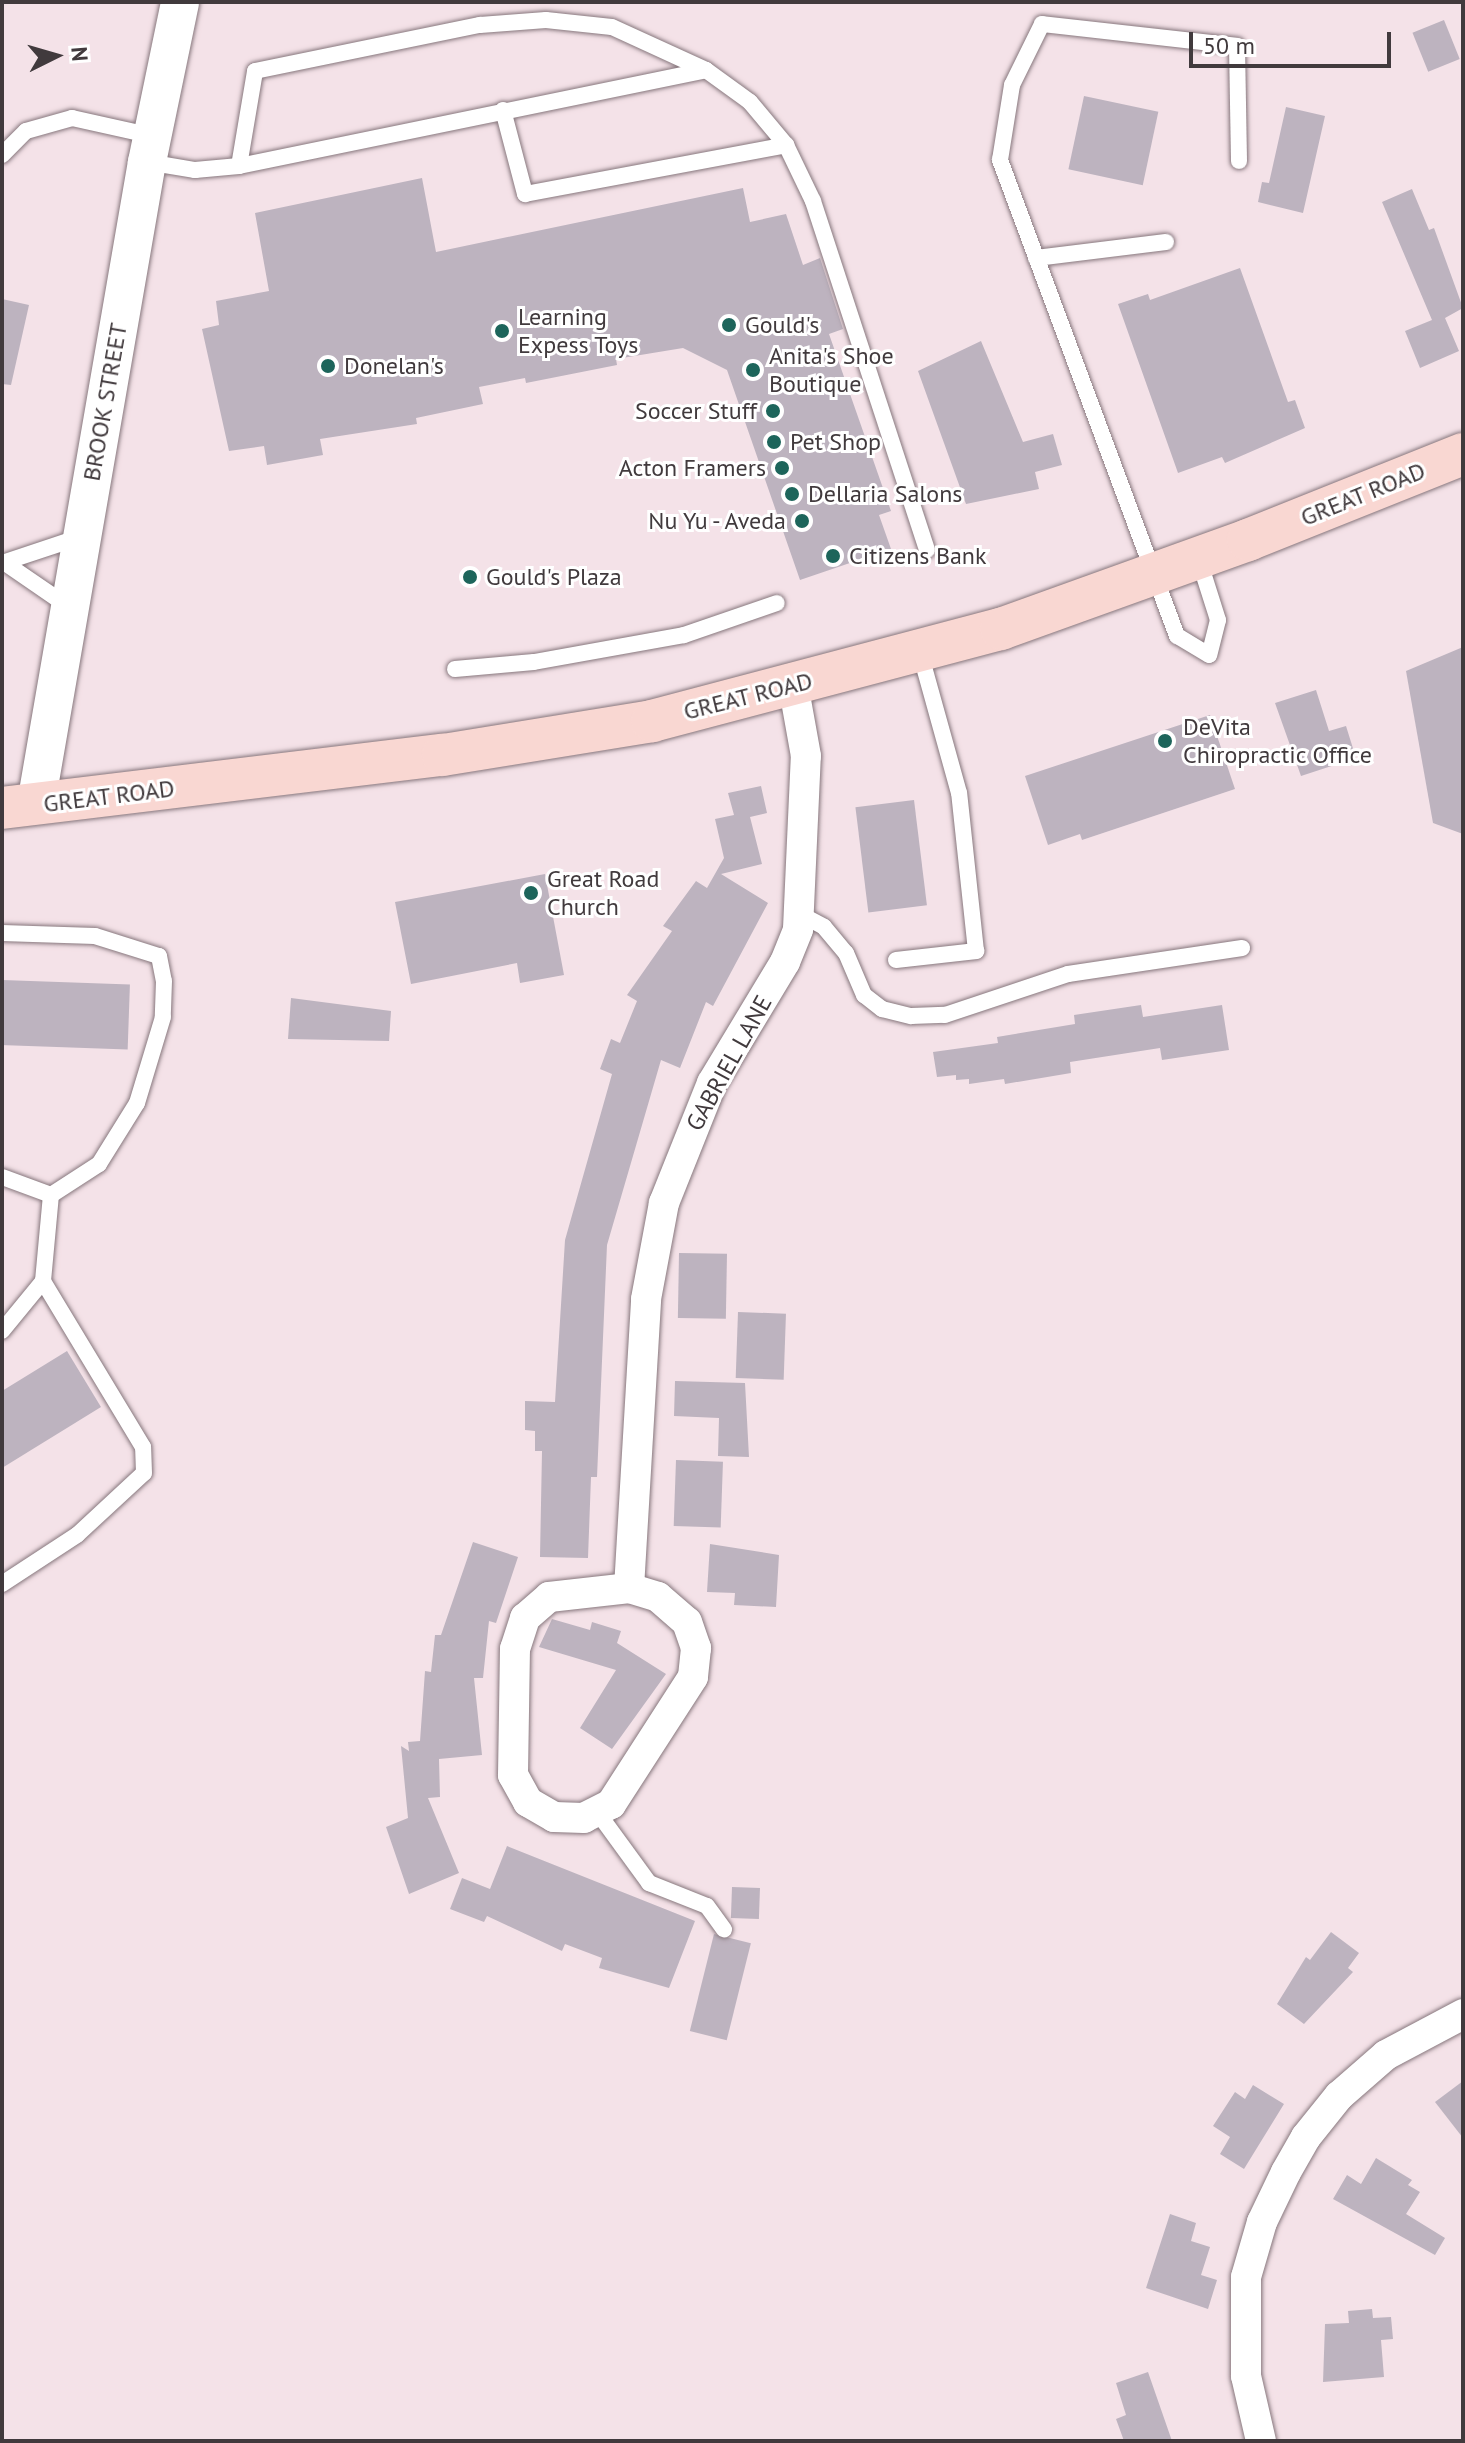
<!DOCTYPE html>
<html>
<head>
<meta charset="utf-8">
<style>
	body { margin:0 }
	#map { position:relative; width:1465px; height:2443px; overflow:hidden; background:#f4e2e8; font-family:"PT Sans",sans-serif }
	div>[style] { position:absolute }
	.building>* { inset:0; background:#bdb3bf; transform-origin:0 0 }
	.roads { filter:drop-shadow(0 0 2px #87777d) drop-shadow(0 0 2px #87777d) }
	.service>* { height:16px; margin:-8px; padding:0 8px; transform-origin:8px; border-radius:8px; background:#fff }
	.minor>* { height:30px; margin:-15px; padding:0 15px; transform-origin:15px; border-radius:15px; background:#fff }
	.tertiary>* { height:38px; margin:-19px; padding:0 19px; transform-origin:19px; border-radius:19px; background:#fff }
	.secondary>* { height:42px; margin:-21px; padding:0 21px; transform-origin:21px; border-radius:21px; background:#f9d7d2 }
	.dots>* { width:22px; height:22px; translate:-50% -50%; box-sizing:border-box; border:4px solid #fff; border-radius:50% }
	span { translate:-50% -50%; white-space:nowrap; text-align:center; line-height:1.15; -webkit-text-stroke:6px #fff; paint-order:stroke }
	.poi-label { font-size:24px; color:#413a3d }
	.left { translate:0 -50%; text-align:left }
	.right { translate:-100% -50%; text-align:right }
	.street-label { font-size:24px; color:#413a3d }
	.frame { position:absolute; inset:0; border:4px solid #413a3d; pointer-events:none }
	.north { position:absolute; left:16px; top:16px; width:80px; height:80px; -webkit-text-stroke:6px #fff; paint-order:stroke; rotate:85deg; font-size:22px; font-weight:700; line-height:32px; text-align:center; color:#413a3d }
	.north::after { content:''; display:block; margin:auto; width:28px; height:36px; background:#413a3d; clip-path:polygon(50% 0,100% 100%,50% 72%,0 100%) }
	.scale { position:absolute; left:1189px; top:32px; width:202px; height:36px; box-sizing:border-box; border:4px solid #413a3d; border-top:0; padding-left:10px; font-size:24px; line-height:28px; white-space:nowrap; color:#413a3d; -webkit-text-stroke:6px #fff; paint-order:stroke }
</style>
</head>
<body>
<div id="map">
	<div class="building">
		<i style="left:1444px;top:20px;width:42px;height:34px;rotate:68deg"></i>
		<i style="left:1084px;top:96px;width:76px;height:75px;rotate:12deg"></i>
		<i style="clip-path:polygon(1286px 107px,1325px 116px,1303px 213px,1258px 202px,1262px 182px,1269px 183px)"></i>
		<i style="clip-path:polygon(422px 178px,436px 252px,743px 188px,750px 222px,786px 214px,803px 265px,820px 258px,843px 329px,829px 334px,891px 511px,879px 515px,891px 549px,800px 580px,727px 370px,683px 348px,616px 359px,617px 365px,526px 383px,525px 378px,479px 387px,483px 404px,416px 418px,417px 424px,320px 439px,323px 455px,267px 465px,264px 446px,229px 451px,202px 329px,219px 325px,216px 301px,269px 291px,255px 213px)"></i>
		<i style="clip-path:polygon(1412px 189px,1429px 230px,1434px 228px,1463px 308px,1445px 318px,1459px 351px,1420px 368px,1405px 331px,1432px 320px,1382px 202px)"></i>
		<i style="clip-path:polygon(1240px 268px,1288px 402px,1295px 400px,1305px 428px,1225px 463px,1222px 457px,1178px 473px,1118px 304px,1148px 294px,1150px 300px)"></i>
		<i style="clip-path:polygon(2px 299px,29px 305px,11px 385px,2px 384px)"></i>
		<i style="clip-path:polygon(981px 341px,1023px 442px,1053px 434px,1062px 465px,1035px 472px,1039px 489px,966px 504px,918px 371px)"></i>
		<i style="clip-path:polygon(1463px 647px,1463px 834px,1433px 823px,1406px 671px)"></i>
		<i style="clip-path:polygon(1316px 690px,1329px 731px,1346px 726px,1356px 758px,1301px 776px,1275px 703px)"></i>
		<i style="clip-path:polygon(1210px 715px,1235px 789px,1082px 840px,1080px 834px,1048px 845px,1025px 776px)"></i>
		<i style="clip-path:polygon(761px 786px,767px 813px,750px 817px,762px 864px,721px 874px,768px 903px,713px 1006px,706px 1002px,680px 1068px,661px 1060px,607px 1245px,597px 1477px,591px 1477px,588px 1558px,540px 1557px,542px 1451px,535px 1451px,535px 1431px,525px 1430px,525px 1401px,555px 1402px,565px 1240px,612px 1074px,600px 1069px,611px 1039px,620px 1043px,637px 1001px,627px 995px,672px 931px,663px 926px,696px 881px,707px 888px,724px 858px,715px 819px,734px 815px,728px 793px)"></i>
		<i style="left:914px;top:800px;width:106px;height:59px;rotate:83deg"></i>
		<i style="clip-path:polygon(545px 874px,564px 975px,520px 983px,517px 963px,411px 984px,395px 902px)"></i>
		<i style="left:2px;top:980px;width:128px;height:65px;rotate:2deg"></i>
		<i style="clip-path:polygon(291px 998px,391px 1011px,389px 1041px,288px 1039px)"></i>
		<i style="clip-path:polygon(1141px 1005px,1143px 1017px,1222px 1005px,1229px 1050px,1162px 1060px,1160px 1048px,1070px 1062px,1071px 1073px,1005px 1084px,1004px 1079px,969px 1084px,969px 1079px,956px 1080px,956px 1075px,937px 1077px,933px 1052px,998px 1043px,997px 1037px,1075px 1024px,1074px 1015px)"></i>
		<i style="left:679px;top:1253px;width:48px;height:65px;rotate:1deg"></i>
		<i style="left:738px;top:1312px;width:48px;height:66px;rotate:2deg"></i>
		<i style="clip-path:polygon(67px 1351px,101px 1407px,2px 1468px,2px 1391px)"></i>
		<i style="clip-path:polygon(675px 1381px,745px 1383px,749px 1457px,718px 1456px,719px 1418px,674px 1416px)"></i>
		<i style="left:676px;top:1460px;width:47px;height:66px;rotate:2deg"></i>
		<i style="clip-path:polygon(473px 1542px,518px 1557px,496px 1623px,489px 1621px,483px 1678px,474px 1678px,482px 1755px,439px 1759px,440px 1797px,428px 1798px,459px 1873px,409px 1894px,386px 1827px,408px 1818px,401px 1746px,409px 1751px,408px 1742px,420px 1741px,425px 1671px,431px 1672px,435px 1635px,441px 1635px)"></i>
		<i style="clip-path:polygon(710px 1544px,779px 1555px,776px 1607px,734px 1605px,735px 1593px,707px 1592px)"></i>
		<i style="clip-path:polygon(552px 1619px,590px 1630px,592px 1622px,621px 1631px,617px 1643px,666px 1674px,612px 1749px,580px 1728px,616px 1670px,539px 1647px)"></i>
		<i style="clip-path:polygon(507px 1846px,695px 1921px,669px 1988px,599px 1968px,602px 1958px,565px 1944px,562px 1951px,487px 1916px,484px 1922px,450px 1909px,462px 1878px,490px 1889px)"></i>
		<i style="left:732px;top:1887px;width:28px;height:31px;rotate:2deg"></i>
		<i style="clip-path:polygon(1331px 1932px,1359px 1953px,1348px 1968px,1353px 1972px,1304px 2024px,1277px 2004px,1306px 1957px,1310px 1960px)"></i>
		<i style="left:714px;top:1934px;width:38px;height:100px;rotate:14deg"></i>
		<i style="clip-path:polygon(1463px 2081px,1463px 2138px,1435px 2102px)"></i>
		<i style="clip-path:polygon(1253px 2085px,1284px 2104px,1244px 2169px,1220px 2154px,1230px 2137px,1213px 2126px,1235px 2092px,1245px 2099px)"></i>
		<i style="clip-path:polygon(1376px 2158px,1412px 2180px,1408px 2185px,1420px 2192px,1406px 2214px,1445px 2238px,1435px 2255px,1333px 2199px,1347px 2175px,1361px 2184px)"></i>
		<i style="clip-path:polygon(1170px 2214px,1196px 2223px,1191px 2241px,1210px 2247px,1201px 2275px,1217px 2280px,1208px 2309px,1146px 2288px)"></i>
		<i style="clip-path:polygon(1372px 2309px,1373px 2318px,1391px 2317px,1393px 2339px,1381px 2340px,1384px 2377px,1323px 2382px,1325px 2324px,1349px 2323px,1348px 2311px)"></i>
		<i style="clip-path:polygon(1148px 2372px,1172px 2441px,1124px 2441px,1116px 2419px,1126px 2415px,1116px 2383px)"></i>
	</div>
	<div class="roads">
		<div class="service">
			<i style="left:503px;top:110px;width:87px;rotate:75.3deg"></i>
			<i style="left:525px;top:194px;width:266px;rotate:-10.6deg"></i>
			<i style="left:2px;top:155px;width:34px;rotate:-45deg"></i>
			<i style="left:26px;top:131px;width:48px;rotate:-15.8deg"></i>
			<i style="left:72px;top:118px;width:83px;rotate:12.5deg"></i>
			<i style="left:147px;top:162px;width:49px;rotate:9.5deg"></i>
			<i style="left:195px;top:170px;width:44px;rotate:-5.2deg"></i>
			<i style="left:239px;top:166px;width:477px;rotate:-11.6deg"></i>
			<i style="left:706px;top:70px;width:54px;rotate:36deg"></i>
			<i style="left:750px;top:102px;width:56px;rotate:50.1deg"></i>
			<i style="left:786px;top:145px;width:62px;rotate:64.3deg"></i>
			<i style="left:813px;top:201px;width:367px;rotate:71.9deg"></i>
			<i style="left:239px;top:166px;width:96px;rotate:-80.4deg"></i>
			<i style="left:255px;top:71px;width:230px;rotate:-11.6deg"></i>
			<i style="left:480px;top:25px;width:66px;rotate:-4.3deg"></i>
			<i style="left:546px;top:20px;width:66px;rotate:6.1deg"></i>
			<i style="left:612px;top:27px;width:103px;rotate:24.6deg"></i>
			<i style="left:1036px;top:258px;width:131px;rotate:-7deg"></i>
			<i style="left:1199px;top:560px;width:63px;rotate:72.4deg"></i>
			<i style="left:1218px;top:620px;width:36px;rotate:104deg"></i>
			<i style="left:1209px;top:655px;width:37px;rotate:-149deg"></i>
			<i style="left:1177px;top:636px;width:508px;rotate:-110.4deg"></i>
			<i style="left:1000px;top:160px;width:76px;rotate:-80.9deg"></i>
			<i style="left:1012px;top:85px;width:68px;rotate:-63.8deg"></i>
			<i style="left:1042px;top:24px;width:196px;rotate:6.4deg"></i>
			<i style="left:1237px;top:46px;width:115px;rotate:89deg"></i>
			<i style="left:2px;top:563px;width:82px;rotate:-18.4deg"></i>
			<i style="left:5px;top:563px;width:78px;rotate:34.5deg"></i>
			<i style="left:455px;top:669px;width:79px;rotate:-5.1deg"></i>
			<i style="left:534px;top:662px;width:152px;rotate:-10.2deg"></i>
			<i style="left:684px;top:635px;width:98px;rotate:-19deg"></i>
			<i style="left:800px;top:914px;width:27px;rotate:28deg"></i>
			<i style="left:824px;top:927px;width:34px;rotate:50deg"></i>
			<i style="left:846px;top:953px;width:46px;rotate:66.8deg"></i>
			<i style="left:864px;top:995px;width:23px;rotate:38deg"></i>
			<i style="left:882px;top:1009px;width:30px;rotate:14deg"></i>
			<i style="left:911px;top:1016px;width:34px;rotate:-2deg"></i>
			<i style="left:945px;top:1015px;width:130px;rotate:-18.4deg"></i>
			<i style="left:1068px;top:974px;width:176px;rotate:-8.5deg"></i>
			<i style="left:2px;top:933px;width:93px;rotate:1.8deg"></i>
			<i style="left:95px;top:936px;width:67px;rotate:17.4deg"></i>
			<i style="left:159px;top:956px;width:25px;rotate:79deg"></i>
			<i style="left:164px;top:981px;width:36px;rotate:92deg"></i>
			<i style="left:163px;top:1017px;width:90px;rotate:106.8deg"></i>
			<i style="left:137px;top:1103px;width:72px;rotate:121.9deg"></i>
			<i style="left:99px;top:1164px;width:57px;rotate:147.1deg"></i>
			<i style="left:51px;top:1195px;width:52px;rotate:-159.8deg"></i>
			<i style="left:896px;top:960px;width:81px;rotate:-6.4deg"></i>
			<i style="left:976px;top:951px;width:159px;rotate:-96.1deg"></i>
			<i style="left:959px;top:793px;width:146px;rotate:-105.5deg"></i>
			<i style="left:2px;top:1331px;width:65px;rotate:-50.6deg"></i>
			<i style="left:43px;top:1281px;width:86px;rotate:-84.7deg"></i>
			<i style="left:2px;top:1584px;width:90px;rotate:-33.2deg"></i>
			<i style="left:77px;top:1535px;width:91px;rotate:-42.8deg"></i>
			<i style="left:144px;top:1473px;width:26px;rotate:-92deg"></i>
			<i style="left:143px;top:1447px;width:194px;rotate:-121.1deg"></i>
			<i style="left:598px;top:1813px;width:87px;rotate:53.9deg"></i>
			<i style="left:649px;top:1883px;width:62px;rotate:21.6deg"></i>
			<i style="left:707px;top:1906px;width:29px;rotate:54deg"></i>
		</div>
		<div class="minor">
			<i style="left:629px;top:1588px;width:30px;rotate:17deg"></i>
			<i style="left:658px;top:1597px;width:38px;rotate:41deg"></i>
			<i style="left:687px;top:1622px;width:28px;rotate:71deg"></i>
			<i style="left:696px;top:1648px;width:29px;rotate:96deg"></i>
			<i style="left:693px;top:1677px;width:151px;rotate:122.8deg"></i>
			<i style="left:611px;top:1804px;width:30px;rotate:153deg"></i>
			<i style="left:584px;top:1818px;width:30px;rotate:-178deg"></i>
			<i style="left:554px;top:1817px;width:30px;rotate:-150deg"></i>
			<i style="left:528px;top:1802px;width:31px;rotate:-119deg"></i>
			<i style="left:513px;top:1775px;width:126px;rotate:-89.1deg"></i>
			<i style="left:515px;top:1649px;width:33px;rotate:-72deg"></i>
			<i style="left:525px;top:1618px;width:32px;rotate:-41deg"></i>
			<i style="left:549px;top:1597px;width:81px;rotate:-6.4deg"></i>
			<i style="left:629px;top:1588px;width:289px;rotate:-86.6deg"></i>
			<i style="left:646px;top:1299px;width:98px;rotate:-79.4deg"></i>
			<i style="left:664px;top:1203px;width:129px;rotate:-68.2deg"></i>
			<i style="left:712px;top:1083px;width:141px;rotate:-58.9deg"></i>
			<i style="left:785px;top:962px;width:35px;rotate:-68deg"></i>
			<i style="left:798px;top:929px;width:173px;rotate:-87.4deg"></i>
			<i style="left:806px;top:756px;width:73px;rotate:-100.2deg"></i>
			<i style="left:1261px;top:2441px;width:67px;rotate:-103deg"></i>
			<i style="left:1246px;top:2376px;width:99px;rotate:-90deg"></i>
			<i style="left:1246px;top:2277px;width:57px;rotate:-73.8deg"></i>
			<i style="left:1262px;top:2222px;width:55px;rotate:-64.4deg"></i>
			<i style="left:1286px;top:2172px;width:40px;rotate:-60.3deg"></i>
			<i style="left:1306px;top:2137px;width:53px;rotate:-51.2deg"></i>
			<i style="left:1339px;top:2096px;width:62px;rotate:-41.1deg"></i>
			<i style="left:1386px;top:2055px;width:87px;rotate:-28deg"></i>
		</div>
		<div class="tertiary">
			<i style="left:36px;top:804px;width:652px;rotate:-80.19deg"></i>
			<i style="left:147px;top:162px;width:163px;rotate:-78.3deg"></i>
		</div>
		<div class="secondary">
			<i style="left:2px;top:808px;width:444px;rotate:-6.9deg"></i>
			<i style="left:443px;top:755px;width:212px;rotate:-9.2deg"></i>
			<i style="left:652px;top:721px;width:361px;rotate:-14.8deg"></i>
			<i style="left:1001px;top:629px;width:263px;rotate:-19.8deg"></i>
			<i style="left:1248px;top:540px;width:232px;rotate:-21.8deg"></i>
		</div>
	</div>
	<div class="dots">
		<i style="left:729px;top:325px;background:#1d655b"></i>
		<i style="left:502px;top:331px;background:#1d655b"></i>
		<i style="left:328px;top:366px;background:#1d655b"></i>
		<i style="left:753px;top:370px;background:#1d655b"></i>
		<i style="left:773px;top:411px;background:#1d655b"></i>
		<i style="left:774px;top:442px;background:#1d655b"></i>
		<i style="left:782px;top:468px;background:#1d655b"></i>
		<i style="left:792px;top:494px;background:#1d655b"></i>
		<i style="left:802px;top:521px;background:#1d655b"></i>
		<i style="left:833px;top:556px;background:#1d655b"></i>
		<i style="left:470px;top:577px;background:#1d655b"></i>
		<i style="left:1165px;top:741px;background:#1d655b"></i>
		<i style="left:531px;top:893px;background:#1d655b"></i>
	</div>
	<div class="poi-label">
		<span class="left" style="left:518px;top:331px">Learning<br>Expess Toys</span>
		<span class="left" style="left:745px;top:325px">Gould's</span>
		<span class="left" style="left:769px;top:370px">Anita's Shoe<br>Boutique</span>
		<span class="left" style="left:344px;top:366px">Donelan's</span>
		<span class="right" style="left:757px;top:411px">Soccer Stuff</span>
		<span class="left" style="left:790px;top:442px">Pet Shop</span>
		<span class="right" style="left:766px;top:468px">Acton Framers</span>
		<span class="left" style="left:808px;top:494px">Dellaria Salons</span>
		<span class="right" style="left:786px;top:521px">Nu Yu - Aveda</span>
		<span class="left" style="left:849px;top:556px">Citizens Bank</span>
		<span class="left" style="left:486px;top:577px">Gould's Plaza</span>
		<span class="left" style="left:1183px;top:741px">DeVita<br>Chiropractic Office</span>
		<span class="left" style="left:547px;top:893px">Great Road<br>Church</span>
	</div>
	<div class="street-label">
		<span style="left:105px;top:402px;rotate:-80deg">BROOK STREET</span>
		<span style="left:1363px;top:494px;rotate:-22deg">GREAT ROAD</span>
		<span style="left:748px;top:696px;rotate:-14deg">GREAT ROAD</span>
		<span style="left:109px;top:796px;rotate:-7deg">GREAT ROAD</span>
		<span style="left:729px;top:1063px;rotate:-61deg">GABRIEL LANE</span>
	</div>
	<div class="frame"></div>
	<div class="north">N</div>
	<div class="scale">50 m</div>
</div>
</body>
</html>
